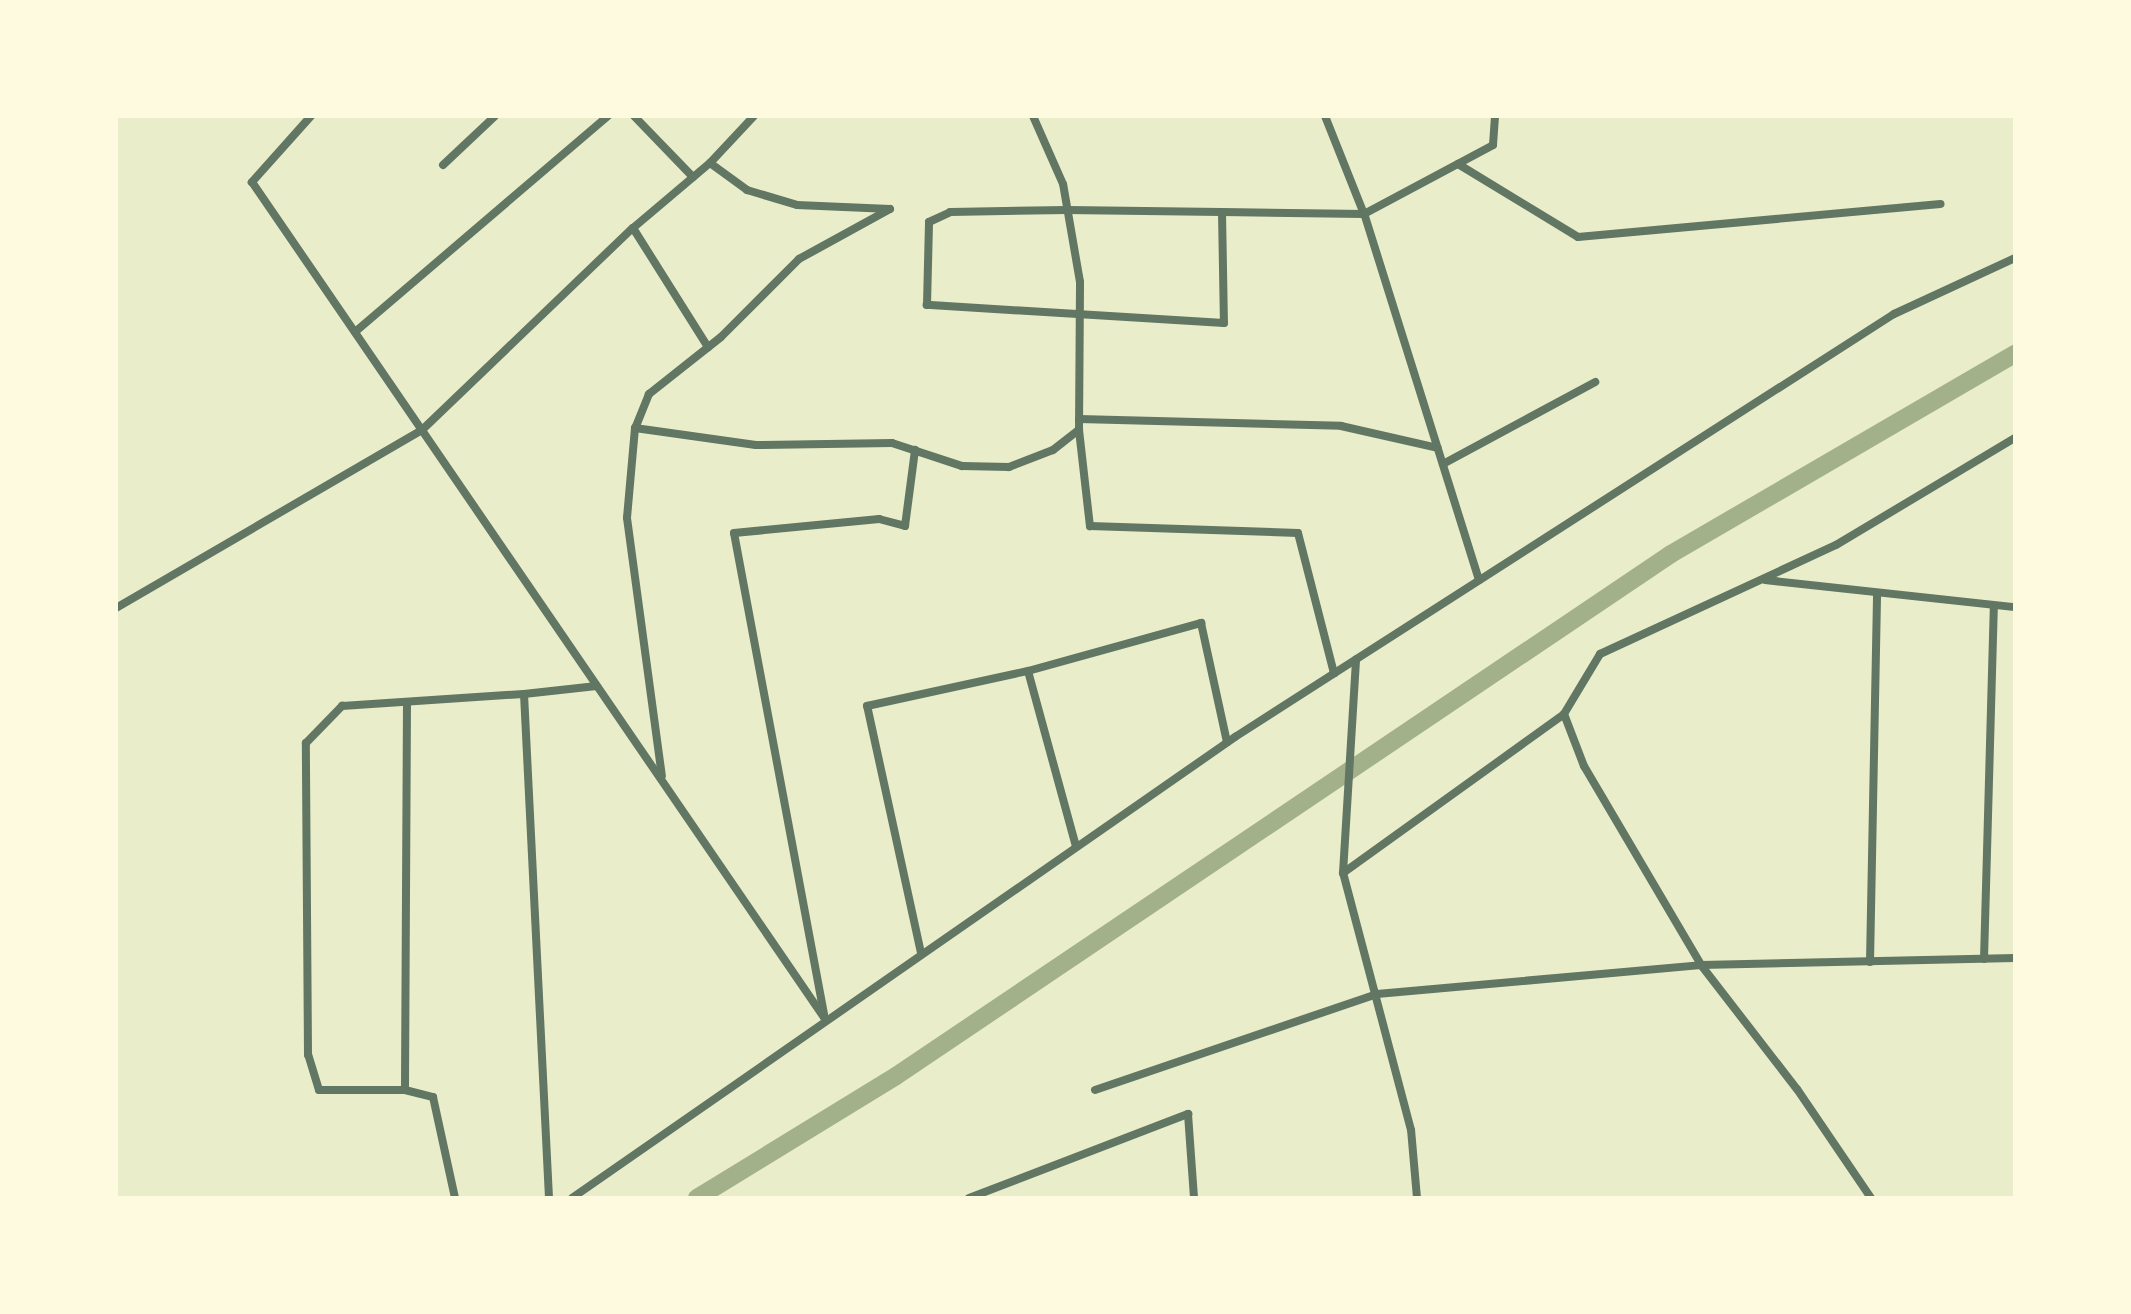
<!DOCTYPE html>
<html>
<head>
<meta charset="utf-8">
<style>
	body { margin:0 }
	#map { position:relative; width:2131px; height:1314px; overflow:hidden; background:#e9edc9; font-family:"Public Sans",sans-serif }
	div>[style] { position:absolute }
	.canal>* { height:18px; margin:-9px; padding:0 9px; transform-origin:9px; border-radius:9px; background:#a3b18a }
	.minor>* { height:8px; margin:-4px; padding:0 4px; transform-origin:4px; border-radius:4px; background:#617663 }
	span { translate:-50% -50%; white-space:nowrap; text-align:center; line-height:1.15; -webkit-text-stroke:8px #fefae0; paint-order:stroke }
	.frame { position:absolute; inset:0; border:118px solid #fefae0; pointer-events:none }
</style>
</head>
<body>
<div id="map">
	<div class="canal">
		<i style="left:697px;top:1198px;width:233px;rotate:-31.5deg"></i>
		<i style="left:896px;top:1076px;width:934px;rotate:-33.96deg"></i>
		<i style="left:1671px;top:554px;width:398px;rotate:-30.2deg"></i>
	</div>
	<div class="minor">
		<i style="left:311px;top:116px;width:89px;rotate:131.8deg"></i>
		<i style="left:252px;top:182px;width:1014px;rotate:55.6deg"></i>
		<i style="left:634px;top:116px;width:85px;rotate:46deg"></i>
		<i style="left:710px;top:163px;width:64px;rotate:-46.9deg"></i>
		<i style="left:1458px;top:164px;width:140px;rotate:31.3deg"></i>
		<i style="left:1578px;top:237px;width:364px;rotate:-5.2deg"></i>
		<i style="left:443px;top:165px;width:71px;rotate:-43.3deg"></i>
		<i style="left:1222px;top:212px;width:111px;rotate:89deg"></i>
		<i style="left:1224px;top:323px;width:298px;rotate:-176.5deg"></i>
		<i style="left:927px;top:305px;width:83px;rotate:-88.6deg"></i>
		<i style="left:929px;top:222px;width:23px;rotate:-25deg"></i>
		<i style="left:950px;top:212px;width:117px;rotate:-1deg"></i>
		<i style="left:1067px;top:210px;width:155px;rotate:0.7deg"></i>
		<i style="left:1222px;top:212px;width:142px;rotate:0.8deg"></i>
		<i style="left:1364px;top:214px;width:105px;rotate:-111.7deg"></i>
		<i style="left:633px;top:228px;width:141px;rotate:57.8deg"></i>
		<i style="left:355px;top:332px;width:333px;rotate:-40.5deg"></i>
		<i style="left:1079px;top:419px;width:262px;rotate:1.5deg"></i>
		<i style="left:1341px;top:426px;width:99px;rotate:12.8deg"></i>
		<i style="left:635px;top:428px;width:90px;rotate:95.1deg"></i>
		<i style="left:627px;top:518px;width:260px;rotate:82.3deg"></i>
		<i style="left:1079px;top:430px;width:97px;rotate:83.5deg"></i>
		<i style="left:1090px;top:526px;width:208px;rotate:1.9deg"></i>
		<i style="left:1298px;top:533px;width:145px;rotate:75.6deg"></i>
		<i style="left:1443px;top:464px;width:173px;rotate:-28.3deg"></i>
		<i style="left:1479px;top:580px;width:384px;rotate:-107.4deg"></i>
		<i style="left:1364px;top:214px;width:146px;rotate:-28.1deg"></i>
		<i style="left:1493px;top:145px;width:29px;rotate:-86deg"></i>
		<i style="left:1765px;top:580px;width:251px;rotate:6.2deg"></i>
		<i style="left:116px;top:608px;width:354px;rotate:-30.2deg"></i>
		<i style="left:422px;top:430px;width:292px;rotate:-43.8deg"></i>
		<i style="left:633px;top:228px;width:101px;rotate:-40.2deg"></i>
		<i style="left:710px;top:163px;width:46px;rotate:36.1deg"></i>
		<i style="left:747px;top:190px;width:52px;rotate:16.7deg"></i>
		<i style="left:797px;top:205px;width:93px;rotate:2.5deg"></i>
		<i style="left:890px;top:209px;width:104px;rotate:151.2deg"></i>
		<i style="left:799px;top:259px;width:110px;rotate:135deg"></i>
		<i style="left:721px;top:337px;width:92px;rotate:141.6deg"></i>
		<i style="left:649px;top:394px;width:37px;rotate:112deg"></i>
		<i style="left:635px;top:428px;width:122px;rotate:8deg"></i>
		<i style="left:756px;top:445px;width:136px;rotate:-0.8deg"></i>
		<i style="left:892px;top:443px;width:74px;rotate:18.2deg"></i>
		<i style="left:962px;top:466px;width:47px;rotate:1.2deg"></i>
		<i style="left:1009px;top:467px;width:47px;rotate:-21.1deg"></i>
		<i style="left:1053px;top:450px;width:33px;rotate:-38deg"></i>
		<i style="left:1079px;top:430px;width:148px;rotate:-89.6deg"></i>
		<i style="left:1080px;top:282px;width:99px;rotate:-99.8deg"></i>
		<i style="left:1063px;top:184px;width:74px;rotate:-113.8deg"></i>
		<i style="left:1028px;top:671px;width:180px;rotate:-15.5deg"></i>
		<i style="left:1201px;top:623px;width:122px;rotate:77.7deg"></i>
		<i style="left:524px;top:694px;width:73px;rotate:-6.3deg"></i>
		<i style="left:407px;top:702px;width:388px;rotate:90.3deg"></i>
		<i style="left:405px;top:1090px;width:29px;rotate:14deg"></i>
		<i style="left:433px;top:1097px;width:103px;rotate:77.7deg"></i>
		<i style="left:1564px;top:714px;width:56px;rotate:69deg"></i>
		<i style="left:1584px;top:766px;width:231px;rotate:59.5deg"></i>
		<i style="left:1701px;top:965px;width:314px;rotate:-1.3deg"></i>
		<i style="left:1343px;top:873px;width:214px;rotate:-86.5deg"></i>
		<i style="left:921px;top:953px;width:253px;rotate:-102.3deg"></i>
		<i style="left:867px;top:706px;width:165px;rotate:-12.3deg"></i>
		<i style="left:1028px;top:671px;width:181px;rotate:74.7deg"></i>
		<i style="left:1984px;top:959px;width:353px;rotate:-88.4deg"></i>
		<i style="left:1870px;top:962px;width:369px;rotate:-88.9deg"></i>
		<i style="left:824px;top:1014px;width:489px;rotate:-100.6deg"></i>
		<i style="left:734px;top:533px;width:146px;rotate:-5.5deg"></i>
		<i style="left:879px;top:519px;width:27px;rotate:15deg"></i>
		<i style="left:905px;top:526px;width:77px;rotate:-82.5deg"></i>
		<i style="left:405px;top:1090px;width:86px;rotate:180deg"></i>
		<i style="left:319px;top:1090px;width:37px;rotate:-107deg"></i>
		<i style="left:308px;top:1055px;width:312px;rotate:-90.4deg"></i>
		<i style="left:306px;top:743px;width:52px;rotate:-45.8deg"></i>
		<i style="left:342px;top:706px;width:182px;rotate:-3.8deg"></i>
		<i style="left:524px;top:694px;width:505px;rotate:87.16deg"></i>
		<i style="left:1095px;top:1090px;width:298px;rotate:-18.8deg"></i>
		<i style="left:1377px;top:994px;width:325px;rotate:-5.1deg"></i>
		<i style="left:1701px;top:965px;width:157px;rotate:52.3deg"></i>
		<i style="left:1797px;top:1089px;width:132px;rotate:55.8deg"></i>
		<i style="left:572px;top:1198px;width:808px;rotate:-34.81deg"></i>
		<i style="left:1235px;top:737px;width:783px;rotate:-32.7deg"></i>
		<i style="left:1894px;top:314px;width:133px;rotate:-24.8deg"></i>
		<i style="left:969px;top:1198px;width:235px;rotate:-21deg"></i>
		<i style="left:1188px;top:1114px;width:84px;rotate:85.9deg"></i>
		<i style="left:1417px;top:1198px;width:68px;rotate:-95deg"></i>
		<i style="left:1411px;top:1130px;width:266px;rotate:-104.8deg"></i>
		<i style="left:1343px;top:873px;width:272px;rotate:-35.7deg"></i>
		<i style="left:1564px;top:714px;width:70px;rotate:-59deg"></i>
		<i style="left:1600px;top:654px;width:260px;rotate:-24.8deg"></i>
		<i style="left:1836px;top:545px;width:209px;rotate:-30.9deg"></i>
	</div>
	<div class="frame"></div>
</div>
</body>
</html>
